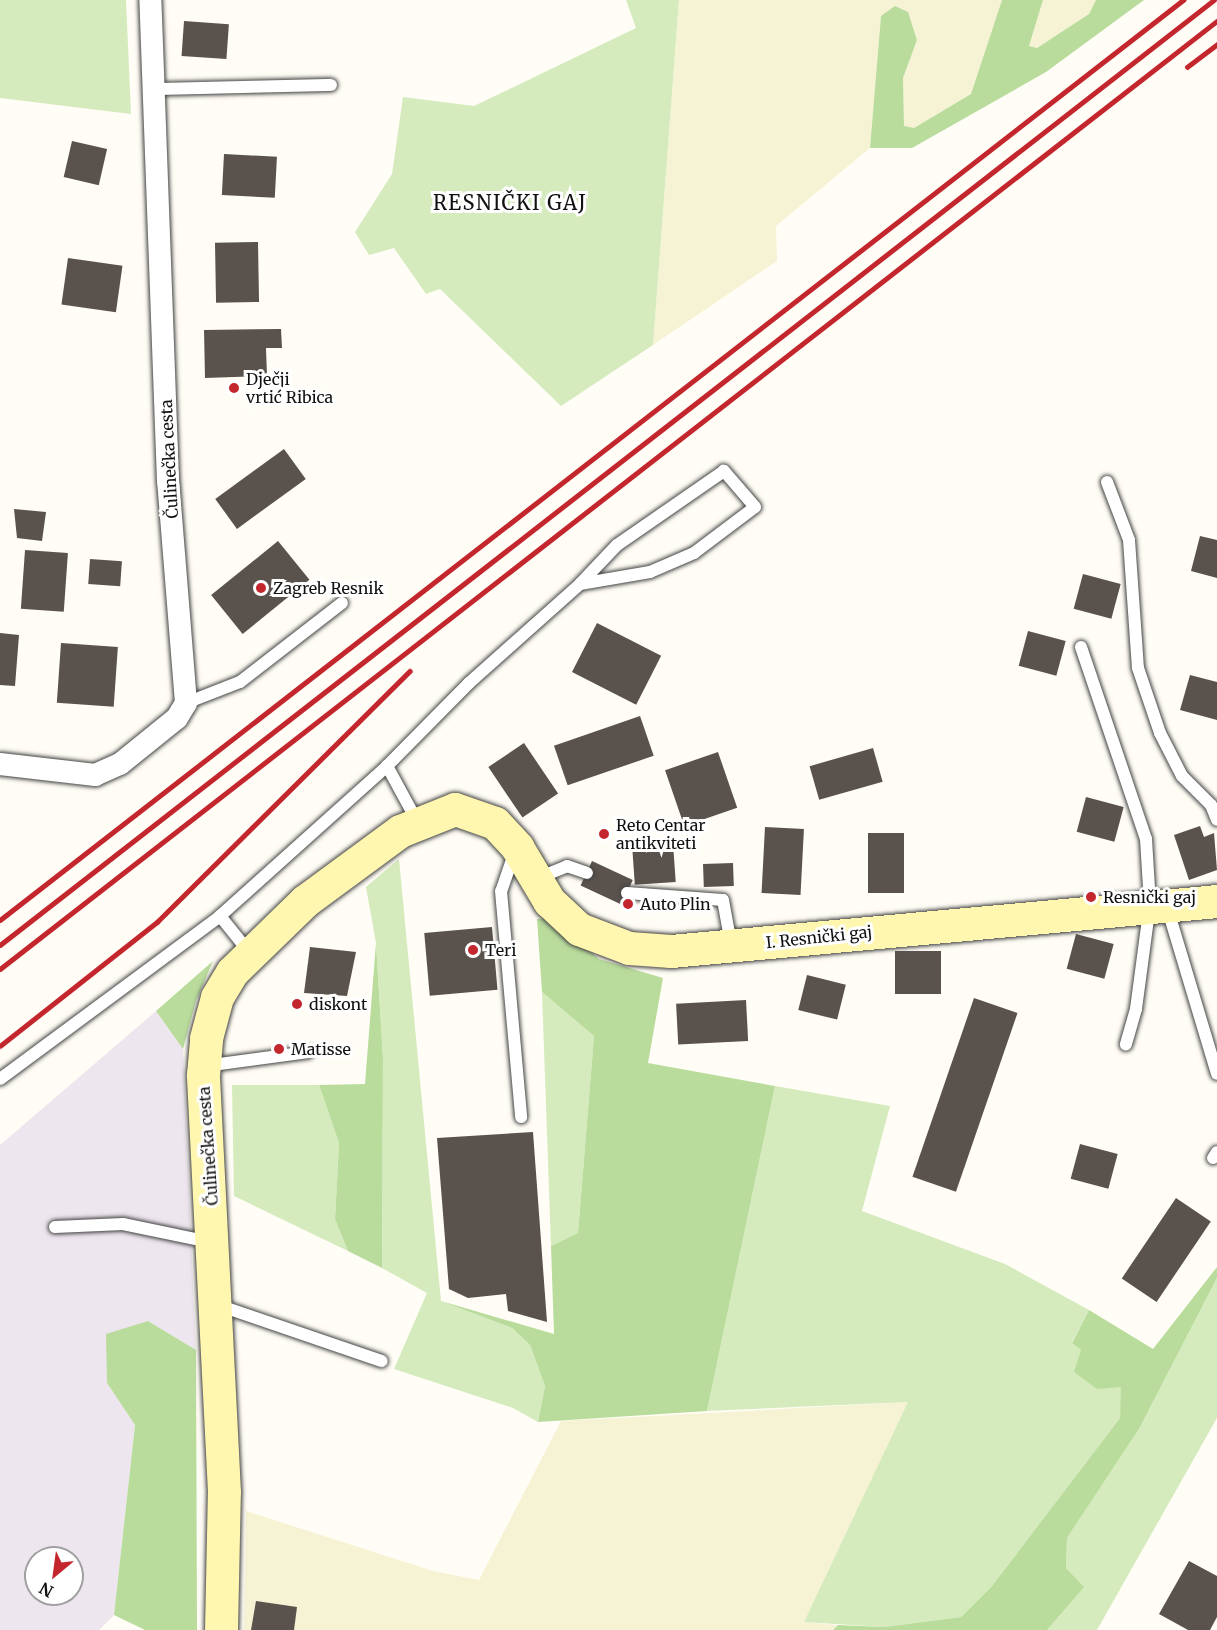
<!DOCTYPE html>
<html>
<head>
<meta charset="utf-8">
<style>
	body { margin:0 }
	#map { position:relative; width:1217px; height:1630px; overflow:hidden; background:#fffdf5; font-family:Merriweather,serif }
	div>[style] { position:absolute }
	.industrial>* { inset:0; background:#eee6ef }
	.farmland>* { inset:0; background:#f6f3d4 }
	.green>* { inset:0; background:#d5ebbd }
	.forest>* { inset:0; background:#b9dc9c }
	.building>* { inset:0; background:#5a524d; transform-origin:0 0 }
	.roads { filter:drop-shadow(0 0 2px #444) drop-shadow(0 0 2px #444) }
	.lane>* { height:12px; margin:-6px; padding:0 6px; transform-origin:6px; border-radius:6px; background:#fff }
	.street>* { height:22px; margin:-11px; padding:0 11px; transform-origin:11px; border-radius:11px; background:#fff }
	.secondary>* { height:33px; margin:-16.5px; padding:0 16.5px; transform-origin:16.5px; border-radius:16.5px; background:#fff6b0 }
	.rail>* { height:4.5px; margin:-2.25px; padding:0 2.25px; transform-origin:2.25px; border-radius:2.25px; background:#c4262e }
	.dots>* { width:16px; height:16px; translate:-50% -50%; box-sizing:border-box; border:3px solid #fff; border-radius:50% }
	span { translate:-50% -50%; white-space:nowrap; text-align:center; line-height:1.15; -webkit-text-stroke:6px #fff; paint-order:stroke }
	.poi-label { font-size:16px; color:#111 }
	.left { translate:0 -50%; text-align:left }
	.street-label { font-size:16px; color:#111 }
	.quarter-label { font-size:20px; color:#111; letter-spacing:1.5px }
	.north { position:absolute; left:24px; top:1546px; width:60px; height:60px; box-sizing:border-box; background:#fff; border:2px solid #a0a0a0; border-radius:50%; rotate:209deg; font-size:16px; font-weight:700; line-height:24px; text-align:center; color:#111 }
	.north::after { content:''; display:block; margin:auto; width:21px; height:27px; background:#c4262e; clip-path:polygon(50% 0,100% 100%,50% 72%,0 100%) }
</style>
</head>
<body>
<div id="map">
	<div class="industrial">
		<i style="clip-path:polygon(evenodd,156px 1011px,183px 1049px,196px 1350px,148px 1321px,107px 1383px,135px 1425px,114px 1615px,99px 1630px,0 1630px,0 1145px,156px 1011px,36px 1558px,72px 1558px,72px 1594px,36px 1594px,36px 1558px)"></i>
	</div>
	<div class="farmland">
		<i style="clip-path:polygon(679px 0,1002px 0,971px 94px,914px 128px,904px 127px,903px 78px,917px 40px,908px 12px,881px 16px,870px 148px,776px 226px,777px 261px,653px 345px)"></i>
		<i style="clip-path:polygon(1043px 0,1096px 0,1089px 14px,1037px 48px,1029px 46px)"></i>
		<i style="clip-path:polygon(909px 1402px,804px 1622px,838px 1625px,833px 1630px,244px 1630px,246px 1511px,433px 1571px,479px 1580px,561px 1421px)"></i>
	</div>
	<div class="green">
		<i style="clip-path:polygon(0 0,126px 0,131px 114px,0 98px)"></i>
		<i style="clip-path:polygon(626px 0,679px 0,653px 345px,561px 406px,440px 289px,426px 294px,394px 248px,369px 255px,355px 232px,392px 174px,403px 97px,474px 106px,636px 28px)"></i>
		<i style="clip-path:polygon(399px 859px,441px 1301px,512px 1328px,530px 1345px,545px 1386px,538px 1422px,513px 1408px,394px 1369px,427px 1293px,382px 1268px,383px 1059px,376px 943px,366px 887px)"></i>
		<i style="clip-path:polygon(542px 992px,594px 1036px,578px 1233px,551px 1246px)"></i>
		<i style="clip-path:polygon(232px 1085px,319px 1085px,339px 1143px,335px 1219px,348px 1251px,234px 1196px)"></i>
		<i style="clip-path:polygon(775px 1086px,890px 1106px,862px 1211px,1005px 1264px,1089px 1310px,1072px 1342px,1122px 1387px,1120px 1418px,992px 1586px,961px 1617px,884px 1627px,804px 1622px,908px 1402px,707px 1411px)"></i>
		<i style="clip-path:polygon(1217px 1278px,1217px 1418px,1097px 1630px,1047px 1630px,1083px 1587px,1066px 1568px,1067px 1538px,1139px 1429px)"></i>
	</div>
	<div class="forest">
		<i style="clip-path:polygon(1002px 0,1043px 0,1029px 46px,1037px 48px,1089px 14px,1096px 0,1144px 0,1046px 72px,912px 148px,870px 148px,881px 16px,895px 6px,908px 12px,917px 40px,903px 78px,904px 126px,914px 128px,971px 94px)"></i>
		<i style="clip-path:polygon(550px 918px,599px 959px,663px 978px,648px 1063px,775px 1086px,707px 1411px,538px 1422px,545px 1386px,530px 1345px,512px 1328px,441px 1301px,554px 1334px,551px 1246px,578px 1233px,594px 1036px,542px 992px,537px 919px)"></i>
		<i style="clip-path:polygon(376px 943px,383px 1059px,382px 1268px,348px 1251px,335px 1219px,339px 1143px,319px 1085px,365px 1084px)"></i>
		<i style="clip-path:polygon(213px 961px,196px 1001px,183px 1049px,156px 1011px)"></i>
		<i style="clip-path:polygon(1217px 1267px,1217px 1278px,1139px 1429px,1067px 1538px,1066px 1568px,1084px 1587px,1047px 1630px,833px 1630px,838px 1625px,884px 1627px,961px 1617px,992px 1586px,1120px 1418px,1121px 1387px,1097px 1389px,1074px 1372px,1081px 1350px,1072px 1343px,1089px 1310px,1153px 1349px)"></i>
		<i style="clip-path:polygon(148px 1321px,196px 1350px,197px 1630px,145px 1630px,114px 1615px,135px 1425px,107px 1383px,106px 1334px)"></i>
	</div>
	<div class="building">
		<i style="left:184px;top:21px;width:45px;height:35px;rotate:4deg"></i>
		<i style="left:72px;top:141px;width:36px;height:37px;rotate:13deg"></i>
		<i style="left:224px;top:154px;width:53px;height:41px;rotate:3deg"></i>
		<i style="left:258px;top:242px;width:60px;height:43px;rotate:89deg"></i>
		<i style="left:68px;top:258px;width:55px;height:47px;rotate:8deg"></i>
		<i style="clip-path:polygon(281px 329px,282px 348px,266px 348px,267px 376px,205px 378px,204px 330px)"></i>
		<i style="left:284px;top:449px;width:37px;height:85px;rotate:54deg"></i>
		<i style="clip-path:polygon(14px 509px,46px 512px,42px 541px,17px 538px)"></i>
		<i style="clip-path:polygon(1200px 536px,1217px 540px,1217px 578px,1191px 571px)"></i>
		<i style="left:278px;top:541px;width:50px;height:86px;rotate:51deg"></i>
		<i style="left:25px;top:550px;width:43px;height:59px;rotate:4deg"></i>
		<i style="left:90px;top:559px;width:32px;height:25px;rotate:4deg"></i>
		<i style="left:1083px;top:574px;width:39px;height:36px;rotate:15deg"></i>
		<i style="left:597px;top:623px;width:72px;height:55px;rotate:27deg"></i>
		<i style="left:1028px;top:631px;width:39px;height:36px;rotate:15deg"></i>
		<i style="clip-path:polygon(0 633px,19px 635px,15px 686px,0 685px)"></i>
		<i style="left:61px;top:643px;width:57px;height:60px;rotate:4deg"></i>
		<i style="clip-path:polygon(1190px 675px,1217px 682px,1217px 720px,1180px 710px)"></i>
		<i style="left:640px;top:716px;width:42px;height:91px;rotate:71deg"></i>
		<i style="left:524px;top:743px;width:61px;height:43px;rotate:56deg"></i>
		<i style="left:873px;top:748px;width:35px;height:66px;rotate:74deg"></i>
		<i style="left:718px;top:752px;width:59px;height:56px;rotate:71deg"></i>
		<i style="left:1086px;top:797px;width:39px;height:36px;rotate:15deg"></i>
		<i style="clip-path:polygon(1200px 826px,1204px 837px,1214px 833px,1217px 870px,1189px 880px,1174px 835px)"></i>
		<i style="left:765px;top:827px;width:39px;height:66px;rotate:3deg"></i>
		<i style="left:868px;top:833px;width:36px;height:60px"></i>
		<i style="left:673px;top:843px;width:39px;height:41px;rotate:86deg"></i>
		<i style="left:592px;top:861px;width:45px;height:27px;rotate:25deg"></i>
		<i style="left:733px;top:863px;width:23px;height:30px;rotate:88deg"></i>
		<i style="left:492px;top:927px;width:63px;height:68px;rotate:85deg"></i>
		<i style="left:1076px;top:934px;width:39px;height:36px;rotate:15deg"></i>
		<i style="clip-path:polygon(310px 947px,356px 952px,347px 996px,304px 993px)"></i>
		<i style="left:895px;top:951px;width:46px;height:43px"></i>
		<i style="left:807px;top:975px;width:40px;height:36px;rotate:14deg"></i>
		<i style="left:974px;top:998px;width:46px;height:189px;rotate:19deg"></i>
		<i style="left:746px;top:1000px;width:41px;height:70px;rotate:87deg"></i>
		<i style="clip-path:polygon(533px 1132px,547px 1322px,508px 1311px,506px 1294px,468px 1298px,449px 1289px,437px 1138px)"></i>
		<i style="left:1080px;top:1144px;width:39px;height:36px;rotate:15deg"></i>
		<i style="left:1176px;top:1198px;width:42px;height:97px;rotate:34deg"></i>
		<i style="clip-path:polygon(1189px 1561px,1217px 1576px,1217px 1617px,1210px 1630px,1188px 1630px,1159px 1614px)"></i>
		<i style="clip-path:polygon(256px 1601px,297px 1607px,294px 1630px,251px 1630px)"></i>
	</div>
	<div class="roads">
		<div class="lane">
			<i style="left:154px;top:89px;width:177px;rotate:-1.3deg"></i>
			<i style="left:1107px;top:482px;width:62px;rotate:69.2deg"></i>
			<i style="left:1129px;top:540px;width:128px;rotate:86deg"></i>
			<i style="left:1138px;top:668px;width:69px;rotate:71.3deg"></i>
			<i style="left:1160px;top:733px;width:48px;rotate:62.9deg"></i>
			<i style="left:1182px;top:776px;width:41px;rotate:45deg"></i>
			<i style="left:1211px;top:805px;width:16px;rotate:68deg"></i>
			<i style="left:1081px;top:647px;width:203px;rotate:71.3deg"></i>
			<i style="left:1146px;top:839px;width:65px;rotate:86.5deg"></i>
			<i style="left:1150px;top:904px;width:106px;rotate:97.6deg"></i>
			<i style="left:1136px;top:1009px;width:37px;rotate:106deg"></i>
			<i style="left:186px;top:703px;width:58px;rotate:-21.3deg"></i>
			<i style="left:240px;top:682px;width:129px;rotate:-37.8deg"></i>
			<i style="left:417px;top:821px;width:63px;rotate:-118.6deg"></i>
			<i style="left:387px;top:766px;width:117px;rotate:-45.3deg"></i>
			<i style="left:469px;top:683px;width:149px;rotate:-41.7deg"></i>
			<i style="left:580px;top:584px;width:71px;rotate:-9.7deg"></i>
			<i style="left:650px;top:572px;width:48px;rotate:-23.4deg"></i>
			<i style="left:694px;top:553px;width:76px;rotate:-37deg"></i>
			<i style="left:755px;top:507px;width:48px;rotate:-130.7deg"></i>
			<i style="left:724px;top:471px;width:130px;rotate:145.3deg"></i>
			<i style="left:617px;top:545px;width:54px;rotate:133.5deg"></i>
			<i style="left:514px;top:854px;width:39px;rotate:109deg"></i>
			<i style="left:501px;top:891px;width:227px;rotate:84.9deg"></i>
			<i style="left:538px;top:878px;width:31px;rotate:-22deg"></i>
			<i style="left:567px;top:866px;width:21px;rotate:19deg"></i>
			<i style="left:627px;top:893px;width:96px;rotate:4.2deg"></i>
			<i style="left:723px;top:900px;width:45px;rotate:79.7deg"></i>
			<i style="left:1167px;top:907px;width:174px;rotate:73.3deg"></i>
			<i style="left:220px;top:916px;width:46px;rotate:51.1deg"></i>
			<i style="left:205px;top:1066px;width:104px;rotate:-7.7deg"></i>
			<i style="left:0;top:1079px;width:274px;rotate:-36.5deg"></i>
			<i style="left:220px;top:916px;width:224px;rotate:-41.9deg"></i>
			<i style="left:1213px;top:1158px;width:7px;rotate:-56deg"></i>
			<i style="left:55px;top:1227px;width:68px;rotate:-2.5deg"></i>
			<i style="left:123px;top:1224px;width:89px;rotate:11.7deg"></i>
			<i style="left:218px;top:1305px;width:173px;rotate:18.9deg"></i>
		</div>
		<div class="street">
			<i style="left:0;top:764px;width:96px;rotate:6.6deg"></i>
			<i style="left:95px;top:775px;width:27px;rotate:-24deg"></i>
			<i style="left:120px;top:764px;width:73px;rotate:-38.9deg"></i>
			<i style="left:177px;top:718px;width:17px;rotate:-59deg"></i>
			<i style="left:186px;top:703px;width:223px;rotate:-94.6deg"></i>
			<i style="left:168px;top:481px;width:481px;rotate:-92.1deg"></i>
		</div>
		<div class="secondary">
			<i style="left:221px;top:1630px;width:138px;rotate:-88.8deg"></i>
			<i style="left:224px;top:1492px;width:418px;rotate:-92.9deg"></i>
			<i style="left:203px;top:1075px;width:37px;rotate:-85deg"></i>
			<i style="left:206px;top:1038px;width:42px;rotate:-75deg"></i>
			<i style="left:217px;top:997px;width:29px;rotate:-59deg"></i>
			<i style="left:232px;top:972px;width:102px;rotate:-44.2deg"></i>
			<i style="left:305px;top:901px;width:118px;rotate:-36.4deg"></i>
			<i style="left:400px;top:831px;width:59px;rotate:-21.8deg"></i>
			<i style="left:455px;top:809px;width:42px;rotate:19.3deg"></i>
			<i style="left:495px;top:823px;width:33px;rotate:47deg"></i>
			<i style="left:517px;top:847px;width:63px;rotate:59.3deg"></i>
			<i style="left:549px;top:901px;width:41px;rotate:43deg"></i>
			<i style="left:579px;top:929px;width:53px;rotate:20.8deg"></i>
			<i style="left:629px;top:948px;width:42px;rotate:4.1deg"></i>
			<i style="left:671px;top:951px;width:548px;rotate:-5.23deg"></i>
		</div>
	</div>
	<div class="rail">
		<i style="left:1187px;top:67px;width:38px;rotate:-37deg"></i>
		<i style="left:0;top:920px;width:1499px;rotate:-37.87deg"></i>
		<i style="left:0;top:945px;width:1538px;rotate:-37.9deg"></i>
		<i style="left:0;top:969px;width:1543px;rotate:-37.92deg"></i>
		<i style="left:0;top:1046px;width:200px;rotate:-38.3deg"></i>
		<i style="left:157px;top:922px;width:356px;rotate:-44.8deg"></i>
	</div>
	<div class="dots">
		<i style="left:234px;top:388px;background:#c4262e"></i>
		<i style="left:261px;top:588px;background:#c4262e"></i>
		<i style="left:604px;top:834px;background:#c4262e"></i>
		<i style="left:1091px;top:897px;background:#c4262e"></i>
		<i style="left:628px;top:904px;background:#c4262e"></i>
		<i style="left:473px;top:950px;background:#c4262e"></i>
		<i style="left:297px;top:1004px;background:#c4262e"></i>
		<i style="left:279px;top:1049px;background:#c4262e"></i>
	</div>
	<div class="poi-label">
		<span class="left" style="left:246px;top:388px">Dječji<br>vrtić Ribica</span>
		<span class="left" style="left:273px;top:588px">Zagreb Resnik</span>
		<span class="left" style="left:616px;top:834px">Reto Centar<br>antikviteti</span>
		<span class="left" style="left:1103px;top:897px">Resnički gaj</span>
		<span class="left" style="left:640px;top:904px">Auto Plin</span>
		<span class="left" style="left:485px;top:950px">Teri</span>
		<span class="left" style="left:309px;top:1004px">diskont</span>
		<span class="left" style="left:291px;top:1049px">Matisse</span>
	</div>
	<div class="street-label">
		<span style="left:169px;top:459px;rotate:-93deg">Čulinečka cesta</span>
		<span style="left:819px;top:937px;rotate:-6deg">I. Resnički gaj</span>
		<span style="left:208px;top:1146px;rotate:-94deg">Čulinečka cesta</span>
	</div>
	<div class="quarter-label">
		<span style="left:510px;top:202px">RESNIČKI GAJ</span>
	</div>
	<div class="north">N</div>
</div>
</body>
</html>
